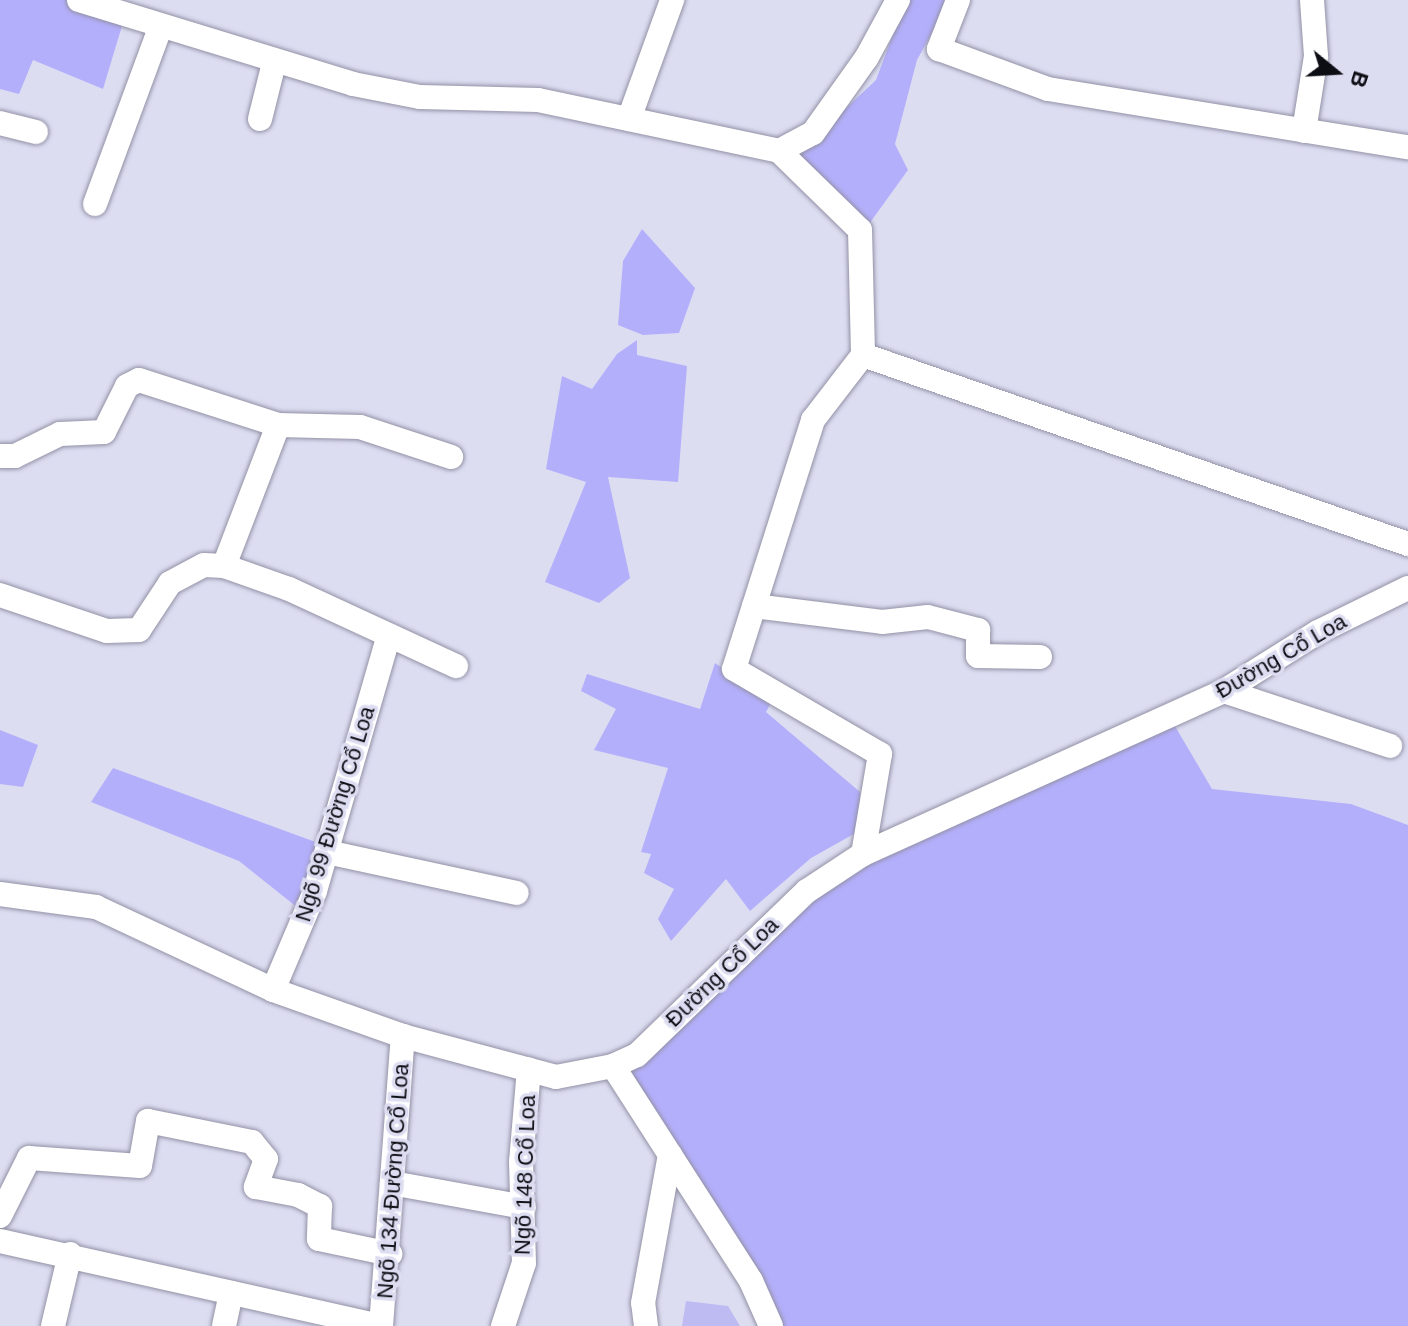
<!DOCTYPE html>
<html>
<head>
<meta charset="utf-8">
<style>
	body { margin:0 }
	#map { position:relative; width:1408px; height:1326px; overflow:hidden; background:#ddddf2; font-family:Helvetica,sans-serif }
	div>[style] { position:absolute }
	.green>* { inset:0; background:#b4affb }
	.water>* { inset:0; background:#bdbbf2 }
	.roads { filter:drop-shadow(0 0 2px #9291a5) drop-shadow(0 0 2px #9291a5) }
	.minor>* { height:24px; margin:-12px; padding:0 12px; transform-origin:12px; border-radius:12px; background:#fff }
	span { translate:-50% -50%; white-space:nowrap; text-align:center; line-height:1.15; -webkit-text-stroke:7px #ddddf2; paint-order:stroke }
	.street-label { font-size:22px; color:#0d0d14 }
	.north { position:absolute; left:1296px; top:32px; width:80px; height:80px; -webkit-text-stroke:6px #ddddf2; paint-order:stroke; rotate:108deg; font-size:22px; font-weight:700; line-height:32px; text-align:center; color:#0d0d14 }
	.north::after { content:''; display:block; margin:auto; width:28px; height:36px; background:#0d0d14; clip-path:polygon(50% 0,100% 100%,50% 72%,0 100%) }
</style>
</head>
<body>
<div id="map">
	<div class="green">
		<i style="clip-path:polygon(0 0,80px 0,125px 16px,103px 89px,33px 60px,19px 94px,0 89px)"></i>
		<i style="clip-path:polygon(906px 0,950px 0,917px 60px,895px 144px,908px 170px,869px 224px,797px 154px,876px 80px)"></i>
		<i style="clip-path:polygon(642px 229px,695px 288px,679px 333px,643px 335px,618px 325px,623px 261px)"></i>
		<i style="clip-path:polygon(637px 340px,637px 355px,687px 366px,678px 482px,608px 477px,630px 578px,599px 603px,545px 582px,586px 482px,546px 469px,562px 376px,592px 389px,617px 354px)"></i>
		<i style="clip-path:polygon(715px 663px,771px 703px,766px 712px,860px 792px,861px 830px,811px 858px,750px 911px,726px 879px,671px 941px,658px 919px,674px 889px,644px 873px,651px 854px,641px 852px,668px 768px,594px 750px,616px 709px,581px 691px,587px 674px,700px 709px)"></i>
		<i style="clip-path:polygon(1169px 716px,1212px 789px,1351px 804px,1408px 825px,1408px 1326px,768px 1326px,613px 1066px,807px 891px)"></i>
		<i style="clip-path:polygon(0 730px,38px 745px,23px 787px,0 784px)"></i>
		<i style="clip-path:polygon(113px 768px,321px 844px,298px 908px,239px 861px,91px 802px)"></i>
	</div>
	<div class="water">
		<i style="clip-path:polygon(686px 1301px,728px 1306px,740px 1326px,682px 1326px)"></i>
	</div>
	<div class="roads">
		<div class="minor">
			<i style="left:79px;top:0;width:287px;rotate:17deg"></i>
			<i style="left:353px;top:84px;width:68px;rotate:11deg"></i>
			<i style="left:420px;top:97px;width:118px;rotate:1.5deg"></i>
			<i style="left:538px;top:100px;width:246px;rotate:11.9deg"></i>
			<i style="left:779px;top:151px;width:113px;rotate:44.3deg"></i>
			<i style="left:860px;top:230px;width:125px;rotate:88.6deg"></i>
			<i style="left:863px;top:355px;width:82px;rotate:127.6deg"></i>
			<i style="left:813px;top:420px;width:261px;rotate:107.6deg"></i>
			<i style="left:734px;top:669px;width:169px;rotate:30.2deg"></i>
			<i style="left:880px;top:754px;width:101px;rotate:99.6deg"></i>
			<i style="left:958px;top:0;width:53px;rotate:111.2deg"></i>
			<i style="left:939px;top:49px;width:116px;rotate:20.2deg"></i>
			<i style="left:1048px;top:89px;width:365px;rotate:9.2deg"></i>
			<i style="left:260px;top:119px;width:58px;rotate:-76deg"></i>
			<i style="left:629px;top:119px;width:127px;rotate:-70.1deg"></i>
			<i style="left:0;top:123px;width:37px;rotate:14deg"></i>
			<i style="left:1304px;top:131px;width:76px;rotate:-80.9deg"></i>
			<i style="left:1316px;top:56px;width:56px;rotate:-94.1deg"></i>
			<i style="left:779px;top:151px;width:38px;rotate:-28deg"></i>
			<i style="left:813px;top:133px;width:93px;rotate:-54.6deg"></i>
			<i style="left:867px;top:57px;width:65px;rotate:-61.5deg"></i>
			<i style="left:95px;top:204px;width:188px;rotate:-69.7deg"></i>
			<i style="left:863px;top:355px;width:577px;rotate:19.13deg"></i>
			<i style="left:0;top:456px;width:15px"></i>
			<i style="left:15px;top:456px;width:50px;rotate:-26.1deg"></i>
			<i style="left:60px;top:434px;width:44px;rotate:-2.6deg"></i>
			<i style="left:104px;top:432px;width:51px;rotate:-63.4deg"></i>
			<i style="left:127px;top:386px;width:13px;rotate:-27deg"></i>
			<i style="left:139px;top:380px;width:146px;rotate:17.9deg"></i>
			<i style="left:278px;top:425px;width:82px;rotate:1.4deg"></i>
			<i style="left:360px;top:427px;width:96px;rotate:18.2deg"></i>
			<i style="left:224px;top:566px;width:151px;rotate:-69deg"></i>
			<i style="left:0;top:595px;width:113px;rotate:18.6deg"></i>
			<i style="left:107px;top:631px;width:32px;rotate:-2deg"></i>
			<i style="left:139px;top:630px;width:56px;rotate:-56.6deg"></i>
			<i style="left:170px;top:583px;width:38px;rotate:-28deg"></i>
			<i style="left:204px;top:565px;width:20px;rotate:3deg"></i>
			<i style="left:224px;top:566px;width:69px;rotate:19.5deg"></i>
			<i style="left:289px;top:589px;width:184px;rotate:24.8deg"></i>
			<i style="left:754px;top:606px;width:129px;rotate:7.1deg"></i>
			<i style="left:882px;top:622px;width:46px;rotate:-6.2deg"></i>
			<i style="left:928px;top:617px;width:52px;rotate:14.6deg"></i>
			<i style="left:978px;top:630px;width:26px;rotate:90deg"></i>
			<i style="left:978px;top:656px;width:62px;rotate:0.9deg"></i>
			<i style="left:1224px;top:691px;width:175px;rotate:18.3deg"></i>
			<i style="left:327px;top:852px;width:194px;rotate:12.2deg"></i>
			<i style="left:0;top:894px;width:97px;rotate:7.7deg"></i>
			<i style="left:96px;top:907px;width:195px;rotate:25.1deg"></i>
			<i style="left:273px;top:990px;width:138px;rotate:19.5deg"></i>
			<i style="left:403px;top:1036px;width:158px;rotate:15deg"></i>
			<i style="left:556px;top:1077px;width:58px;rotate:-10.9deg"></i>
			<i style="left:613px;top:1066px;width:26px;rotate:-25deg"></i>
			<i style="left:637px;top:1055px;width:236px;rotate:-44deg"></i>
			<i style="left:807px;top:891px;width:67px;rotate:-33.5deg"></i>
			<i style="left:863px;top:854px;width:396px;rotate:-24.3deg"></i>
			<i style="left:1224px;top:691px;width:111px;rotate:-32.1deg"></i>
			<i style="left:1318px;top:632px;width:100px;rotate:-26.1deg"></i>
			<i style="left:273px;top:990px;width:108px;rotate:-67deg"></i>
			<i style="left:315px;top:891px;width:266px;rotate:-73.9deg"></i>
			<i style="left:613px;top:1066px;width:255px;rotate:57.3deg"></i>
			<i style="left:751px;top:1281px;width:49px;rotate:66deg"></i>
			<i style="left:392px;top:1183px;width:134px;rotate:10.3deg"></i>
			<i style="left:0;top:1216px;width:65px;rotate:-63.4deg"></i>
			<i style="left:29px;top:1158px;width:111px;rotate:4.1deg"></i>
			<i style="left:140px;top:1166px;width:46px;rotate:-79.9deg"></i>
			<i style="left:148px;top:1121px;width:106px;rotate:11.4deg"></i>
			<i style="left:252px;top:1142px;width:22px;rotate:51deg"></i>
			<i style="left:266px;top:1159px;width:30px;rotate:110deg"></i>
			<i style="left:256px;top:1187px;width:43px;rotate:10.8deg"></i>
			<i style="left:298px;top:1195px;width:25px;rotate:27deg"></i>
			<i style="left:320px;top:1206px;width:33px;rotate:92deg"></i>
			<i style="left:319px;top:1239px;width:73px;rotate:11.9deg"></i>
			<i style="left:0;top:1241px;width:388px;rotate:12.6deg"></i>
			<i style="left:53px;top:1326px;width:74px;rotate:-76.7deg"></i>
			<i style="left:224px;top:1326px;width:34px;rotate:-78deg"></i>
			<i style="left:381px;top:1326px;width:291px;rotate:-85.7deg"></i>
			<i style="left:503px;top:1326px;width:66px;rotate:-71.6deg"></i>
			<i style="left:524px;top:1263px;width:101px;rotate:-91.7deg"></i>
			<i style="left:521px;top:1162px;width:93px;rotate:-85.1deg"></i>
			<i style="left:646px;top:1326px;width:23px;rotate:-97deg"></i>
			<i style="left:643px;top:1303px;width:151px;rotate:-79.7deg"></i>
		</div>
	</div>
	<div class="street-label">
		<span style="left:1281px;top:656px;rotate:-30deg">Đường Cổ Loa</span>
		<span style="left:335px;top:814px;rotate:-73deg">Ngõ 99 Đường Cổ Loa</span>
		<span style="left:722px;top:972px;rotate:-44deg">Đường Cổ Loa</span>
		<span style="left:525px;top:1175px;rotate:-88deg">Ngõ 148 Cổ Loa</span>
		<span style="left:393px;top:1181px;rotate:-86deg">Ngõ 134 Đường Cổ Loa</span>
	</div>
	<div class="north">B</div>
</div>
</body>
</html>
